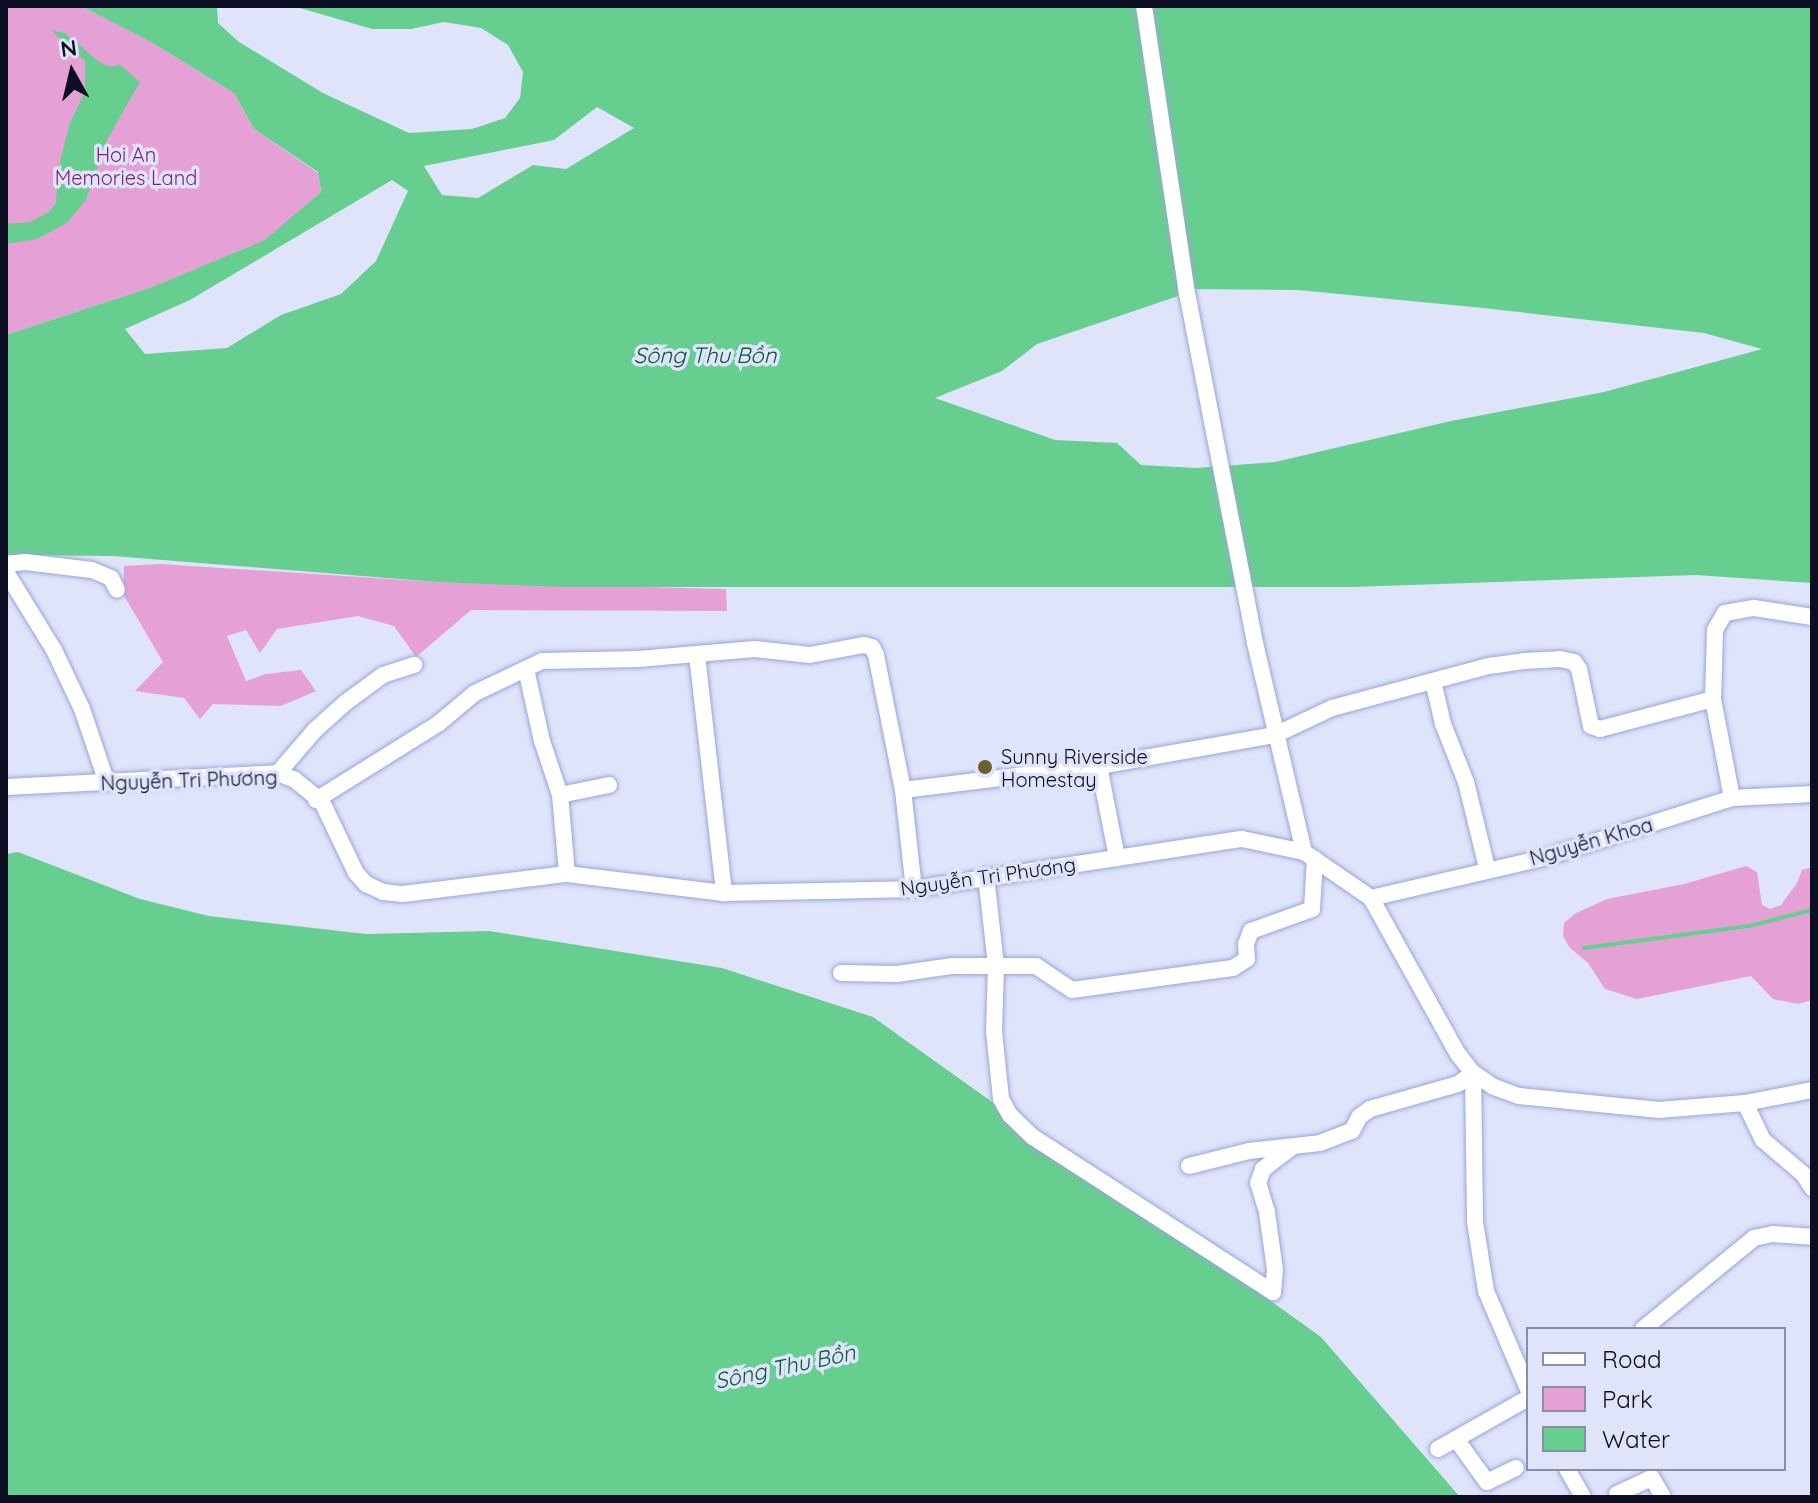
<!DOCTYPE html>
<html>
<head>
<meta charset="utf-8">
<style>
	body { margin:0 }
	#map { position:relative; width:1818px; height:1503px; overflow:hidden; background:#dfe4fb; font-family:Quicksand,sans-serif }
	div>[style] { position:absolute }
	.green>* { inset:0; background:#e5a1d6 }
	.water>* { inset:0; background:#66cf8f }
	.stream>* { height:4px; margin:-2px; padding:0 2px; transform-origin:2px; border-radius:2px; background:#66cf8f }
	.roads { filter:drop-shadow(0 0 2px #9aa5da) drop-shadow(0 0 2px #9aa5da) }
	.minor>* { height:16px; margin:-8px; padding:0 8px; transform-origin:8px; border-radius:8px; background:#fff }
	.dots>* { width:22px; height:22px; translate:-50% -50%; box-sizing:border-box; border:4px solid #dfe4fb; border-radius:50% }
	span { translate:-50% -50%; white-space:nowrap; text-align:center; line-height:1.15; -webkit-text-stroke:7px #dfe4fb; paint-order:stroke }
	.park-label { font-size:20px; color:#831e74 }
	.poi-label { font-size:20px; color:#0c0f21 }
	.left { translate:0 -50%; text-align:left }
	.street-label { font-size:20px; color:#0c0f21 }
	.water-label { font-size:22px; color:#075a32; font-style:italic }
	.frame { position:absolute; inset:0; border:8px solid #0c0f21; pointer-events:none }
	.legend { position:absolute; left:1526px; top:1327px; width:260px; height:144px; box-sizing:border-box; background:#dfe4fb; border:2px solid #8b8fa4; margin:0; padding:10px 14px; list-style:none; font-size:24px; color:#0c0f21 }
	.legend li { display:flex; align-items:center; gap:16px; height:40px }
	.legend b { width:40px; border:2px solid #8b8fa4 }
	.north { position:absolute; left:32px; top:32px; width:80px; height:80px; -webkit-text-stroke:6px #dfe4fb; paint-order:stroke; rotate:352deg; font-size:22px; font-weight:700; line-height:32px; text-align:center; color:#0c0f21 }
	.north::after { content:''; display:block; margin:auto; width:28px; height:36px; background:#0c0f21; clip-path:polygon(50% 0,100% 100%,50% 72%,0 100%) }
</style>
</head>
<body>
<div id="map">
	<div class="green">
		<i style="clip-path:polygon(6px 6px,81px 6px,151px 42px,234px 93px,254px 129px,318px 173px,321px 192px,266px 240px,152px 287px,6px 335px)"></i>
		<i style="clip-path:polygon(160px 564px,437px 582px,726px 589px,727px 611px,471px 610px,416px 657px,394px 626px,358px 616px,277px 629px,260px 653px,246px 630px,227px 636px,246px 681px,266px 674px,301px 670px,316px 691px,281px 706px,213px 704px,200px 719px,184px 698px,135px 691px,163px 662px,123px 594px,124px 566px)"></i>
		<i style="clip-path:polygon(1746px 866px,1757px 872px,1762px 905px,1770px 909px,1781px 905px,1797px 883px,1802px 870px,1812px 867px,1812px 1000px,1798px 1004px,1773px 999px,1751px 976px,1637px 999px,1605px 989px,1588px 963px,1569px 947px,1563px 936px,1564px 923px,1576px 913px,1607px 899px,1684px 884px)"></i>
	</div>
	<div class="water">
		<i style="clip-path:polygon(evenodd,81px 6px,217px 6px,218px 23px,239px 42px,323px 93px,409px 133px,472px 129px,505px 118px,520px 98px,523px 72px,508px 45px,481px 28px,444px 22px,411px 29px,372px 29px,293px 6px,1812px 6px,1812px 583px,1696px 575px,1352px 587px,561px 587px,437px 582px,113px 556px,6px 555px,6px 335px,152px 287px,265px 240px,321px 192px,318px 172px,254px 129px,234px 93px,151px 42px,81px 6px,597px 107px,634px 128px,566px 169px,533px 165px,478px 198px,442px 195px,424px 166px,554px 140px,597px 107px,81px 6px,392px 180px,408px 191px,376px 261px,341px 294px,281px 315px,227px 348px,145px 354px,125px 329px,190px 300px,392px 180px,81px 6px,1188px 289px,1298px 290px,1483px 308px,1704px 333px,1762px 349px,1604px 392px,1451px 421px,1275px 462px,1196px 468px,1141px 465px,1117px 443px,1055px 440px,935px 398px,1002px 371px,1037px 344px,1187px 293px,1188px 289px)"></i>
		<i style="clip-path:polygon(51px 30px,65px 33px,99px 62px,112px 67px,119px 64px,140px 82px,107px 140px,86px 200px,67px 223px,37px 239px,6px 244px,6px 224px,30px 222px,49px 212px,56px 203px,58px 170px,70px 123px,85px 92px,85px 61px)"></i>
		<i style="clip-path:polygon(18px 852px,140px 899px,209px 916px,366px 934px,489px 931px,722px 968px,873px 1017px,1321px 1337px,1460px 1497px,6px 1497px,6px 854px)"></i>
	</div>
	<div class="stream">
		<i style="left:1584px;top:948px;width:166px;rotate:-7.6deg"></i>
		<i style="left:1749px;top:926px;width:65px;rotate:-14.3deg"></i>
	</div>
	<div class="roads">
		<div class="minor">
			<i style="left:1144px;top:6px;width:290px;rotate:81.5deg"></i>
			<i style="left:1187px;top:293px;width:357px;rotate:79deg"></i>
			<i style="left:1255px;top:643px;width:215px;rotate:76.8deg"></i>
			<i style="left:6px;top:564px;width:19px;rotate:-6deg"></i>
			<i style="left:25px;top:562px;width:67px;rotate:6.8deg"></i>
			<i style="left:92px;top:570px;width:21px;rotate:23deg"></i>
			<i style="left:111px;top:578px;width:13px;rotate:63deg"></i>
			<i style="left:6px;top:572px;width:92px;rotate:58.4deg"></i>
			<i style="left:54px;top:650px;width:65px;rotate:64.6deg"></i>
			<i style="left:82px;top:709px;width:78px;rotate:71.3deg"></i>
			<i style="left:697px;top:655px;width:240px;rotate:83.5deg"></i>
			<i style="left:526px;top:669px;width:74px;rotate:77.5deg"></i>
			<i style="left:542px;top:741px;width:57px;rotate:71.6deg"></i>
			<i style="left:560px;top:795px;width:79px;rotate:84.9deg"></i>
			<i style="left:1433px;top:681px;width:44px;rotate:76.9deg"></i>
			<i style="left:1443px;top:724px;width:62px;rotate:68.4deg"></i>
			<i style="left:1466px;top:782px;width:89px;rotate:76.3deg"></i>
			<i style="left:1099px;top:766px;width:94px;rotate:78.9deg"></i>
			<i style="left:278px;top:773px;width:57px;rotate:-49.3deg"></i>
			<i style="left:315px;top:730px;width:40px;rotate:-42deg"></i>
			<i style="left:345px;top:703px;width:47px;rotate:-36.4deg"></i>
			<i style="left:383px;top:675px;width:33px;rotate:-18deg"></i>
			<i style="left:6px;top:787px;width:272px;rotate:-2.9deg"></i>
			<i style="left:278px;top:773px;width:18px;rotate:22deg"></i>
			<i style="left:295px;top:780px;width:35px;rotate:39deg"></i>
			<i style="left:322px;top:802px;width:79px;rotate:64.4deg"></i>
			<i style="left:356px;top:873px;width:15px;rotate:48deg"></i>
			<i style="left:366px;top:884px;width:19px;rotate:25deg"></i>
			<i style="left:383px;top:892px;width:20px;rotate:6deg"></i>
			<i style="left:403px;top:894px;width:165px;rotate:-7deg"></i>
			<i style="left:567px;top:874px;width:158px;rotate:6.9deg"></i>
			<i style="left:724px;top:893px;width:190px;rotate:-1.2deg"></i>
			<i style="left:914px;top:889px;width:332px;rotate:-8.7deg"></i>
			<i style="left:1242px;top:839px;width:63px;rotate:11.8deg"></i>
			<i style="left:1304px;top:852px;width:81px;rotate:34.5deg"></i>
			<i style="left:1371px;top:898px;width:179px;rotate:60.9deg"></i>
			<i style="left:1458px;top:1054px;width:24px;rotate:52deg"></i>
			<i style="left:1473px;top:1073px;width:25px;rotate:34deg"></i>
			<i style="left:1494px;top:1087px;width:27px;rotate:20deg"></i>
			<i style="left:1519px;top:1096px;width:141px;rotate:5.7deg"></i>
			<i style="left:1659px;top:1110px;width:86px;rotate:-4.7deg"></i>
			<i style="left:1745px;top:1103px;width:68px;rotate:-11deg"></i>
			<i style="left:903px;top:790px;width:197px;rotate:-7deg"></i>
			<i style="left:1099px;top:766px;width:179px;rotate:-10deg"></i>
			<i style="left:1275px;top:735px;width:63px;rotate:-25.3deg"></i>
			<i style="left:1332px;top:708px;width:163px;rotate:-15deg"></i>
			<i style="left:1489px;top:666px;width:35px;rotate:-8deg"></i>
			<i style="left:1524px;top:661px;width:36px;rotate:-3deg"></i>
			<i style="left:1560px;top:659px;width:14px;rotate:12deg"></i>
			<i style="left:1574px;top:662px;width:9px;rotate:54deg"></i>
			<i style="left:1579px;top:669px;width:58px;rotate:78.1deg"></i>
			<i style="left:1591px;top:726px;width:9px;rotate:18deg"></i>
			<i style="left:1600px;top:729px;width:117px;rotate:-14.9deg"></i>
			<i style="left:560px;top:795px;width:50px;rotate:-11.5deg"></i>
			<i style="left:1732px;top:798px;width:101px;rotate:-100.9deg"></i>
			<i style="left:1713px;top:699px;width:69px;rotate:-88.3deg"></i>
			<i style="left:1715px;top:630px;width:20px;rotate:-60deg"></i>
			<i style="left:1725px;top:613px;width:29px;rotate:-10deg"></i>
			<i style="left:1754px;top:608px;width:59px;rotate:8.8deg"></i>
			<i style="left:316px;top:800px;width:145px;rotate:-32deg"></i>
			<i style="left:439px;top:723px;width:47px;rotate:-39.8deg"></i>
			<i style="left:475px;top:693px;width:74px;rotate:-25.5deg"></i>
			<i style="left:542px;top:661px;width:96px;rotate:-1.2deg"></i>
			<i style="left:638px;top:659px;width:117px;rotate:-4.9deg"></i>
			<i style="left:755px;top:649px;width:55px;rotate:6.2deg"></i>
			<i style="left:810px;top:655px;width:55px;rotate:-10.5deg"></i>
			<i style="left:864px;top:645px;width:8px;rotate:14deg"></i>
			<i style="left:872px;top:647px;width:9px;rotate:63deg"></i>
			<i style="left:876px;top:655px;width:138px;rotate:78.7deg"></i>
			<i style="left:903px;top:790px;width:100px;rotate:83.7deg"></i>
			<i style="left:986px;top:876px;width:90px;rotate:83.6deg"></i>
			<i style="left:996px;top:965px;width:66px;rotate:91.7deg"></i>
			<i style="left:994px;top:1031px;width:68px;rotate:84.1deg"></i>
			<i style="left:1001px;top:1099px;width:18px;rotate:61deg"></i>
			<i style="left:1010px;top:1115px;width:32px;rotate:44deg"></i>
			<i style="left:1033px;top:1137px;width:286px;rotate:32.9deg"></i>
			<i style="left:1273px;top:1292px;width:22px;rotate:-85deg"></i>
			<i style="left:1275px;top:1270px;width:59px;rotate:-97.9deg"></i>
			<i style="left:1267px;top:1212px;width:30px;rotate:-107deg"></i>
			<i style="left:1258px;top:1183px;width:15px;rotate:-70deg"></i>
			<i style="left:1263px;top:1169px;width:35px;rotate:-37deg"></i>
			<i style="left:1371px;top:898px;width:181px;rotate:-13.1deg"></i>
			<i style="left:1547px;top:857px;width:194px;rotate:-17.7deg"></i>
			<i style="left:1732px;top:798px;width:80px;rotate:-2.9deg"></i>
			<i style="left:841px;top:973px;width:56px;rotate:1deg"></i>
			<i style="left:897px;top:974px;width:56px;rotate:-8.3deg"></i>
			<i style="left:952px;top:966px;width:84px"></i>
			<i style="left:1036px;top:966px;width:43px;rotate:33.7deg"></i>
			<i style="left:1072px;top:990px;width:162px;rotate:-7.8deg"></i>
			<i style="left:1233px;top:968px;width:17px;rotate:-33deg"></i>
			<i style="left:1247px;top:959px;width:15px;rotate:-94deg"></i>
			<i style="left:1246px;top:944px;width:14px;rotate:-69deg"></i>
			<i style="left:1251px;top:931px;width:65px;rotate:-19.8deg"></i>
			<i style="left:1312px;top:909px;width:50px;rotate:-86.6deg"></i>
			<i style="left:1473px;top:1073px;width:149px;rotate:89.2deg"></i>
			<i style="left:1475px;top:1222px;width:70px;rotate:80.9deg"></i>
			<i style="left:1486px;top:1291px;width:107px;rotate:66.8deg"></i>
			<i style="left:1745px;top:1103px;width:41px;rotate:64.1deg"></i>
			<i style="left:1763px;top:1140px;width:52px;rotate:40.4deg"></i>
			<i style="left:1803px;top:1174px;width:17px;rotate:57deg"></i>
			<i style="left:1189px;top:1166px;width:62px;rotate:-14deg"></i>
			<i style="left:1249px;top:1151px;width:71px;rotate:-6.4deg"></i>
			<i style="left:1320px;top:1143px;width:34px;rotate:-21deg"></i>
			<i style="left:1352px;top:1131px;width:16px;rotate:-63deg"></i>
			<i style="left:1359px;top:1117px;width:14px;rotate:-36deg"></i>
			<i style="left:1370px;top:1109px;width:91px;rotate:-15.9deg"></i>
			<i style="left:1458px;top:1084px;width:19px;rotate:-36deg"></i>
			<i style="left:1643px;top:1329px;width:144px;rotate:-39.3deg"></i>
			<i style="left:1754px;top:1238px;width:19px;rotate:-12deg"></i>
			<i style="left:1773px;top:1234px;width:39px;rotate:4deg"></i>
			<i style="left:1456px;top:1439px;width:53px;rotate:54.2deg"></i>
			<i style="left:1487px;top:1482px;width:32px;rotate:-26deg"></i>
			<i style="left:1438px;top:1449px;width:103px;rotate:-29.5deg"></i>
			<i style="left:1567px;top:1469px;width:32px;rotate:60deg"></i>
			<i style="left:1617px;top:1494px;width:38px;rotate:-25deg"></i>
			<i style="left:1652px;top:1478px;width:22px;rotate:60deg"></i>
		</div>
	</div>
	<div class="dots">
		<i style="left:985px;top:767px;background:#6e602d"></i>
	</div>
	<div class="park-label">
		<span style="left:126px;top:166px">Hoi An<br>Memories Land</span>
	</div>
	<div class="poi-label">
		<span class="left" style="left:1001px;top:768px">Sunny Riverside<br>Homestay</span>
	</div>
	<div class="street-label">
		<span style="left:189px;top:780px;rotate:-2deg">Nguyễn Tri Phương</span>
		<span style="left:1591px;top:841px;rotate:-16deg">Nguyễn Khoa</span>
		<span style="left:988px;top:876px;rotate:-8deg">Nguyễn Tri Phương</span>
	</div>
	<div class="water-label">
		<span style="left:705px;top:356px">Sông Thu Bồn</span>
		<span style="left:785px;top:1367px;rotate:-12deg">Sông Thu Bồn</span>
	</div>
	<div class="frame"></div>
	<ul class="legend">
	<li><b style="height:10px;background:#fff"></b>Road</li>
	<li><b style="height:22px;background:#e5a1d6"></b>Park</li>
	<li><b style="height:22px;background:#66cf8f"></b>Water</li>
	</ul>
	<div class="north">N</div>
</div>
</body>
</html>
